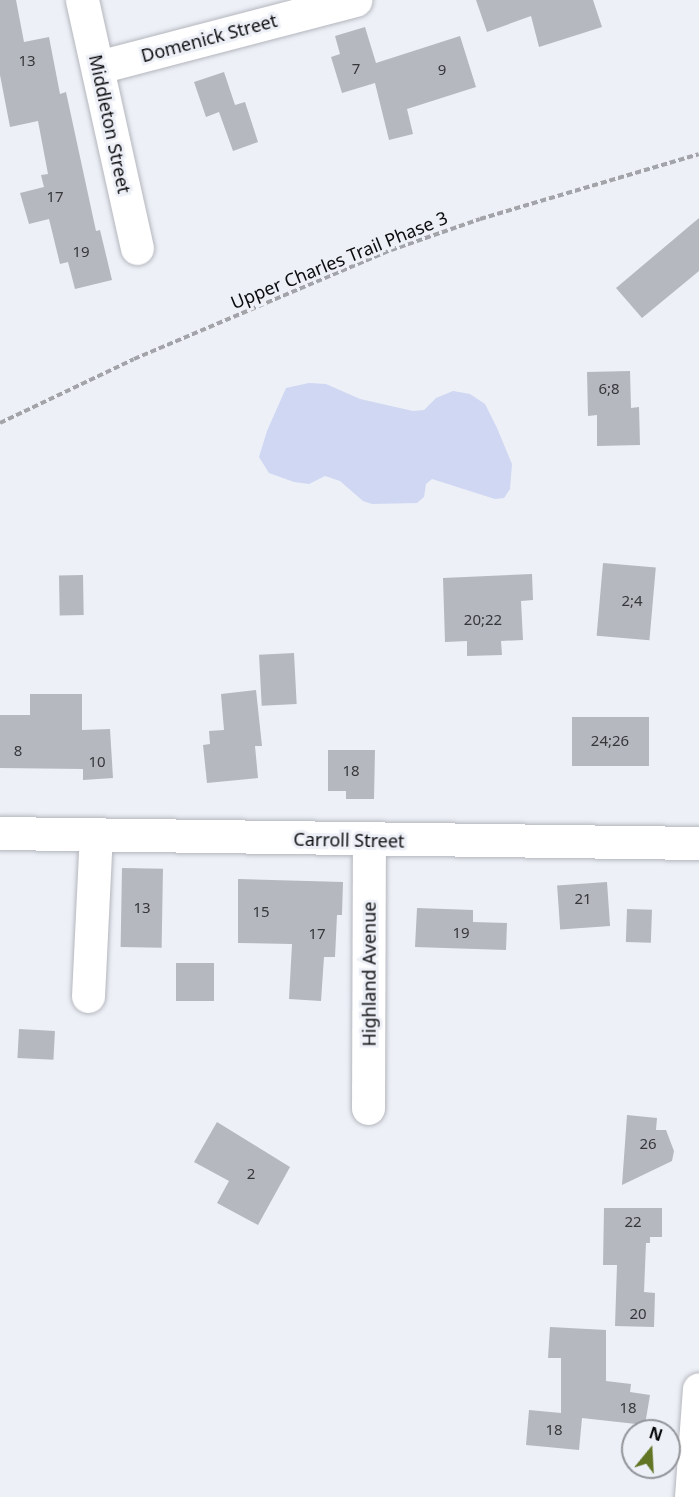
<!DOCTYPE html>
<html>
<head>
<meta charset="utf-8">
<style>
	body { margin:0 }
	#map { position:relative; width:699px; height:1497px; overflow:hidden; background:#edf0f7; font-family:"Noto Sans",sans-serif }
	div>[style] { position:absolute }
	.green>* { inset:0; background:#cfd7f2 }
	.building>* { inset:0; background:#b5b8bf; transform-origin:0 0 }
	.path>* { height:4px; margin-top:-2px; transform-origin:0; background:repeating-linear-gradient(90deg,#a2a4a9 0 6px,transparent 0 9px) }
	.roads { filter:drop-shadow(0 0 2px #b4b6bd) drop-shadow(0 0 2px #b4b6bd) }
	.minor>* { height:33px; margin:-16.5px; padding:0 16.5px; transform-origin:16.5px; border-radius:16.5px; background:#fff }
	span { translate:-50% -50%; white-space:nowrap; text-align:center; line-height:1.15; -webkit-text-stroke:6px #edf0f7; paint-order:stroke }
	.number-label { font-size:15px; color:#36373a }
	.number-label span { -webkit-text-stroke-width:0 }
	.street-label { font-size:18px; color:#0b0c0e }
	.north { position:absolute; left:621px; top:1419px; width:60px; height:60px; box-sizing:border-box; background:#edf0f7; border:2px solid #93959a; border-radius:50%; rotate:18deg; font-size:16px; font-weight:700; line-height:24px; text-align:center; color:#0b0c0e }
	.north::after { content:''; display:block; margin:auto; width:21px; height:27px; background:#617525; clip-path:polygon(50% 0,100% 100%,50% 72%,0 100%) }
</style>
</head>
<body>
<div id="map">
	<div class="green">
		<i style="clip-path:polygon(309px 383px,326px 384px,360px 399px,413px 411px,424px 410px,436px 398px,453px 391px,470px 394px,485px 404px,497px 428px,512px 464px,510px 489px,504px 498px,495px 499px,432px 479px,426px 484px,424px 497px,417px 503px,372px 504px,363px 501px,340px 481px,325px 476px,309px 484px,294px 482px,269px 473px,259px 457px,267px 431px,286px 388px)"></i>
	</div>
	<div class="building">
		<i style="clip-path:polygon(0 0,16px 0,24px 42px,49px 37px,60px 94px,66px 92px,96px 231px,100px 230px,112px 280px,75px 289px,68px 262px,60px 264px,49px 219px,29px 224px,20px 193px,44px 187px,41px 175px,48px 174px,38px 121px,10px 127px,0 75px)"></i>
		<i style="clip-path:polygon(476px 0,593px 0,602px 27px,539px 47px,531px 16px,487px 32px)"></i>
		<i style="clip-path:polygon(365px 27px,376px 63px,460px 36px,476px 87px,407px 109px,413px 134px,389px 140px,375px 83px,342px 93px,331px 57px,340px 54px,335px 36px)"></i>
		<i style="clip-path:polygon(224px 72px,235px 105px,245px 102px,258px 142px,233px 151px,219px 112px,206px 117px,194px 82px)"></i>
		<i style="clip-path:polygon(699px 218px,699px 271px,642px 318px,616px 288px)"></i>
		<i style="clip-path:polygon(630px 371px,631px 408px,639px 407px,640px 445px,597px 446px,597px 415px,588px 416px,587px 372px)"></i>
		<i style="left:603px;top:563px;width:53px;height:73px;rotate:5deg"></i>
		<i style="clip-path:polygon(532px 574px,533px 600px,521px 601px,523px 640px,501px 641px,502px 655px,467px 656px,467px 641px,445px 642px,443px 578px)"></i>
		<i style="left:83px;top:575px;width:40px;height:24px;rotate:89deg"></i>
		<i style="left:294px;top:653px;width:51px;height:35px;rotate:87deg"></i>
		<i style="clip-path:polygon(256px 690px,262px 746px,255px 746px,258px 778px,207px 783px,203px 745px,210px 744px,209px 731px,224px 730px,221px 694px)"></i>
		<i style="clip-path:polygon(30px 694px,82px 694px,82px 730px,110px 729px,113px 778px,83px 780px,83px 769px,0 768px,0 715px,30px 715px)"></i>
		<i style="left:572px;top:717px;width:77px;height:49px"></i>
		<i style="clip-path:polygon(328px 750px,375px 750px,374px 799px,346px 799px,346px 791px,328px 791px)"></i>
		<i style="left:122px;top:868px;width:41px;height:79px;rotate:1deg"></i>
		<i style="clip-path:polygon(238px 879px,343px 882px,342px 915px,337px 915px,335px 957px,324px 957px,321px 1001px,289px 999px,292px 944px,238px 943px)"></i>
		<i style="left:607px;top:882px;width:44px;height:50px;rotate:86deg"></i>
		<i style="clip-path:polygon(417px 908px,473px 910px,473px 922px,507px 923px,506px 950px,415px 947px)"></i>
		<i style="left:627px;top:909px;width:25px;height:33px;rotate:2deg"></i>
		<i style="left:176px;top:963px;width:38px;height:38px"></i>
		<i style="left:19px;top:1029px;width:36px;height:29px;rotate:3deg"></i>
		<i style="clip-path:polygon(627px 1115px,657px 1118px,656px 1130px,666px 1130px,674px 1151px,672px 1161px,622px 1185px)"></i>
		<i style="clip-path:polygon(217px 1122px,290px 1167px,258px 1225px,217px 1203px,229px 1181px,194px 1162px)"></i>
		<i style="clip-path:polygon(604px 1208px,662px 1208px,662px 1237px,650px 1237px,650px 1243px,646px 1243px,644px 1292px,655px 1293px,654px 1327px,615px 1326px,617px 1265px,603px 1265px)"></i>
		<i style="clip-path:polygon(550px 1327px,606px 1330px,606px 1381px,631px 1384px,630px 1392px,650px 1395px,645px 1425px,582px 1418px,579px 1450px,526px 1445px,529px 1410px,561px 1413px,561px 1358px,548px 1358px)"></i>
	</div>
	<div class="path">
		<i style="left:0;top:423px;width:148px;rotate:-25.5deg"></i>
		<i style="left:134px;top:359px;width:279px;rotate:-23deg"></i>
		<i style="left:391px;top:250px;width:94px;rotate:-19.2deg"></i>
		<i style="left:480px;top:219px;width:228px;rotate:-16.5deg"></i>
	</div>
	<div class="roads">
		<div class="minor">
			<i style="left:82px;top:0;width:254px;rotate:77.5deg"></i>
			<i style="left:98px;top:67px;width:266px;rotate:-14.6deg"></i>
			<i style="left:0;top:833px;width:699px;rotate:0.82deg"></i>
			<i style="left:88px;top:996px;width:161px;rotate:-87.2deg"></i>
			<i style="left:368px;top:1108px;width:267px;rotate:-89.8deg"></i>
			<i style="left:691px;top:1497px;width:108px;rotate:-85.8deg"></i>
		</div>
	</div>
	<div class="number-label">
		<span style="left:27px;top:61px">13</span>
		<span style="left:356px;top:69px">7</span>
		<span style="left:442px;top:70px">9</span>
		<span style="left:55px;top:197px">17</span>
		<span style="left:81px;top:252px">19</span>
		<span style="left:609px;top:389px">6;8</span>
		<span style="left:632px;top:601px">2;4</span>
		<span style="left:483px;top:620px">20;22</span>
		<span style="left:610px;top:741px">24;26</span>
		<span style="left:18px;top:751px">8</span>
		<span style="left:97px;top:762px">10</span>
		<span style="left:351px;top:771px">18</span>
		<span style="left:583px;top:899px">21</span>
		<span style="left:142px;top:908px">13</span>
		<span style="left:261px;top:912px">15</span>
		<span style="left:461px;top:933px">19</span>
		<span style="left:317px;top:934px">17</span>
		<span style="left:648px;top:1144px">26</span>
		<span style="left:251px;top:1174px">2</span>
		<span style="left:633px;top:1222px">22</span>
		<span style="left:638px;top:1314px">20</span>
		<span style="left:628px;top:1408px">18</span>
		<span style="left:554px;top:1430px">18</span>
	</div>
	<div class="street-label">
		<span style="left:209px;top:38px;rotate:-15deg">Domenick Street</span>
		<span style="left:110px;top:124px;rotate:78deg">Middleton Street</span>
		<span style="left:339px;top:260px;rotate:-22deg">Upper Charles Trail Phase 3</span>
		<span style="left:349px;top:840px;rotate:1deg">Carroll Street</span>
		<span style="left:369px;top:974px;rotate:-90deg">Highland Avenue</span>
	</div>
	<div class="north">N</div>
</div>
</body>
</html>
